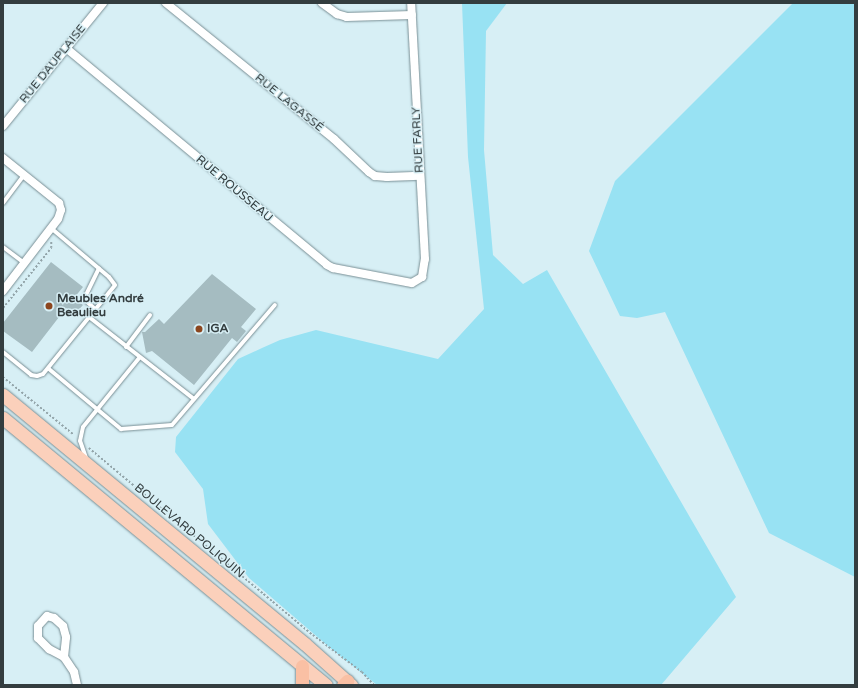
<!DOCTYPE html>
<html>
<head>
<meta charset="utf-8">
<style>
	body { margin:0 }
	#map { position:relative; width:858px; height:688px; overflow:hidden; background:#d7eff5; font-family:"Varela Round",sans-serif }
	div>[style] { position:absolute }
	.green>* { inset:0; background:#98e2f3 }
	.building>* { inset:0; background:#a5bcc1 }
	.path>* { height:1.5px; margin-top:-0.75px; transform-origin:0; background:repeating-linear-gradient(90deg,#93a5aa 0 2px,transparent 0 4px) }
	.roads { filter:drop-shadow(0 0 1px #798f95) drop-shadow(0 0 1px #798f95) }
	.service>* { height:4px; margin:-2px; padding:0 2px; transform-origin:2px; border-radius:2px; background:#fff }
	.minor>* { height:8px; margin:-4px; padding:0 4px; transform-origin:4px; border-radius:4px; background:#fff }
	.primary>* { height:13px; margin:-6.5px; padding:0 6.5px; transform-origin:6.5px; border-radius:6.5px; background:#fbd0bb }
	.trunk>* { height:13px; margin:-6.5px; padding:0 6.5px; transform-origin:6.5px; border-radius:6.5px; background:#fac0a4 }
	.dots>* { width:11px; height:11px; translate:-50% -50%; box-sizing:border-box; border:2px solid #d7eff5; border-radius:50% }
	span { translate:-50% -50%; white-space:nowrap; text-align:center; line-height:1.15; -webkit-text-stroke:3px #d7eff5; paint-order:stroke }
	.street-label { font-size:12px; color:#333d3f }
	.poi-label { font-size:12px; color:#333d3f; font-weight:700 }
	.left { translate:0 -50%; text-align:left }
	.frame { position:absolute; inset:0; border:4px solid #333d3f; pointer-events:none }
</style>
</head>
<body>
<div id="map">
	<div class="green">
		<i style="clip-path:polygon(462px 3px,507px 3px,486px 31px,484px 150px,493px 255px,523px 284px,547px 270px,736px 597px,661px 685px,377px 685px,329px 647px,249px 578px,208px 524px,203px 489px,175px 452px,176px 437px,238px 359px,262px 348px,280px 340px,316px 330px,438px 359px,484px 309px,468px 157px)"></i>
		<i style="clip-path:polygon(793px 3px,855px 3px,855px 577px,769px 533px,665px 312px,637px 318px,620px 316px,589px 251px,615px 181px)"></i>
	</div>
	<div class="building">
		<i style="clip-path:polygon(51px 262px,83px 287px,74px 298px,83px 305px,75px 314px,66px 308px,32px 352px,3px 331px,3px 323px)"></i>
		<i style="clip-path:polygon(212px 274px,256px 309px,241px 327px,246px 331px,237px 342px,232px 338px,194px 385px,152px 351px,146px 353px,142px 332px,145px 332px,159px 319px,164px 324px)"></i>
	</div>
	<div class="path">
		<i style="left:3px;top:308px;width:77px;rotate:-51.3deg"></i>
		<i style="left:51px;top:248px;width:6px;rotate:-90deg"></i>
		<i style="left:3px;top:377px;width:92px;rotate:39.2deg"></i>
		<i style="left:89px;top:448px;width:292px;rotate:39.9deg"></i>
		<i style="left:313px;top:635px;width:61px;rotate:37.1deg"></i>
		<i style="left:362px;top:672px;width:18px;rotate:47deg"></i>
	</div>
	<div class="roads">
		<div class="service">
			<i style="left:3px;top:203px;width:35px;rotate:-53deg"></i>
			<i style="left:3px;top:247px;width:26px;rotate:37deg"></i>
			<i style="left:95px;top:309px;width:15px;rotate:-138deg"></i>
			<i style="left:84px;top:299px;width:34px;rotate:-64deg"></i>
			<i style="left:89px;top:317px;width:133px;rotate:38deg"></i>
			<i style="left:126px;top:347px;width:40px;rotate:-53deg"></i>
			<i style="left:3px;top:352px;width:36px;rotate:39deg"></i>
			<i style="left:31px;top:375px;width:6px;rotate:9deg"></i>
			<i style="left:37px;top:376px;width:6px;rotate:-18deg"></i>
			<i style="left:43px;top:374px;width:114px;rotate:-51deg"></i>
			<i style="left:115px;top:285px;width:10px;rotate:-127deg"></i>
			<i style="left:109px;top:277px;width:76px;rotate:-139.8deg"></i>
			<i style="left:49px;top:369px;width:94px;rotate:39.8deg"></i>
			<i style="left:121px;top:429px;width:51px;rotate:-4.5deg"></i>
			<i style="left:172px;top:425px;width:158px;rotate:-49.4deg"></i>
			<i style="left:86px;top:458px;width:18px;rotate:-109deg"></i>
			<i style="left:80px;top:441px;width:14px;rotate:-78deg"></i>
			<i style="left:83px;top:427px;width:89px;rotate:-50.9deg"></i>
		</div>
		<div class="minor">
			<i style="left:166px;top:3px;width:216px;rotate:39deg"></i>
			<i style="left:334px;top:139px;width:48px;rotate:43.3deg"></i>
			<i style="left:369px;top:172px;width:7px;rotate:34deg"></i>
			<i style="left:375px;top:176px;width:12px;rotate:5deg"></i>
			<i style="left:387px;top:177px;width:33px;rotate:-2deg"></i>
			<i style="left:322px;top:3px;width:19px;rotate:36deg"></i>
			<i style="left:337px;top:14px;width:10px;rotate:17deg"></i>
			<i style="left:347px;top:17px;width:65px;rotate:-1.8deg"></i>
			<i style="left:66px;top:48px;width:339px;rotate:39.7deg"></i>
			<i style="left:327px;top:265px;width:7px;rotate:27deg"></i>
			<i style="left:333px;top:268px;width:80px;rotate:10.8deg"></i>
			<i style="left:412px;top:283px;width:12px;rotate:-31deg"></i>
			<i style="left:422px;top:277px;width:18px;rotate:-81deg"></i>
			<i style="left:425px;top:259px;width:256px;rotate:-93.1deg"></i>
			<i style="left:3px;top:126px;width:159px;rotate:-50.9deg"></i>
			<i style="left:3px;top:158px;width:72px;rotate:38.8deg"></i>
			<i style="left:59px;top:203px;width:7px;rotate:74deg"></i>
			<i style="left:61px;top:210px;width:9px;rotate:108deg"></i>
			<i style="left:58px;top:219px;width:91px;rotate:127.4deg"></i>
			<i style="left:64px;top:657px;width:20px;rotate:-84deg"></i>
			<i style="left:66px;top:637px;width:11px;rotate:-105deg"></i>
			<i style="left:63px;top:626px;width:12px;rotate:-138deg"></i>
			<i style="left:54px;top:618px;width:7px;rotate:-164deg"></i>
			<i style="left:47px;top:616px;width:13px;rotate:132deg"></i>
			<i style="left:38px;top:626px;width:12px;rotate:90deg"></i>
			<i style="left:38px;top:638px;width:16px;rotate:45deg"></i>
			<i style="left:49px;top:649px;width:17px;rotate:28deg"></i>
			<i style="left:64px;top:657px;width:18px;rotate:56deg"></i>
			<i style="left:74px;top:672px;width:13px;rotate:77deg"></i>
		</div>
		<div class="primary">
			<i style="left:3px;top:395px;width:391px;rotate:39.5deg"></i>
			<i style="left:305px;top:644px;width:62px;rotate:41.7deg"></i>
			<i style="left:3px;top:418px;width:419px;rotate:39.6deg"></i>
		</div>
		<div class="trunk">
			<i style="left:302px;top:666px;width:19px;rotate:90deg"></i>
			<i style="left:343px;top:685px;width:6px;rotate:-45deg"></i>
		</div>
	</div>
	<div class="dots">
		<i style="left:49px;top:306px;background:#8c461f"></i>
		<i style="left:199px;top:329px;background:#8c461f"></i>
	</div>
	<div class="street-label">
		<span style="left:53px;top:64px;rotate:-51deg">RUE DAUPLAISE</span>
		<span style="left:289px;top:103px;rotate:39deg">RUE LAGASSÉ</span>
		<span style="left:418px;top:140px;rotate:-93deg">RUE FARLY</span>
		<span style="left:234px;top:189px;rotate:40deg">RUE ROUSSEAU</span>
		<span style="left:189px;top:531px;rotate:40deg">BOULEVARD POLIQUIN</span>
	</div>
	<div class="poi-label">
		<span class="left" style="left:57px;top:306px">Meubles André<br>Beaulieu</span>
		<span class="left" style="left:207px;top:329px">IGA</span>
	</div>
	<div class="frame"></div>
</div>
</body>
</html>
